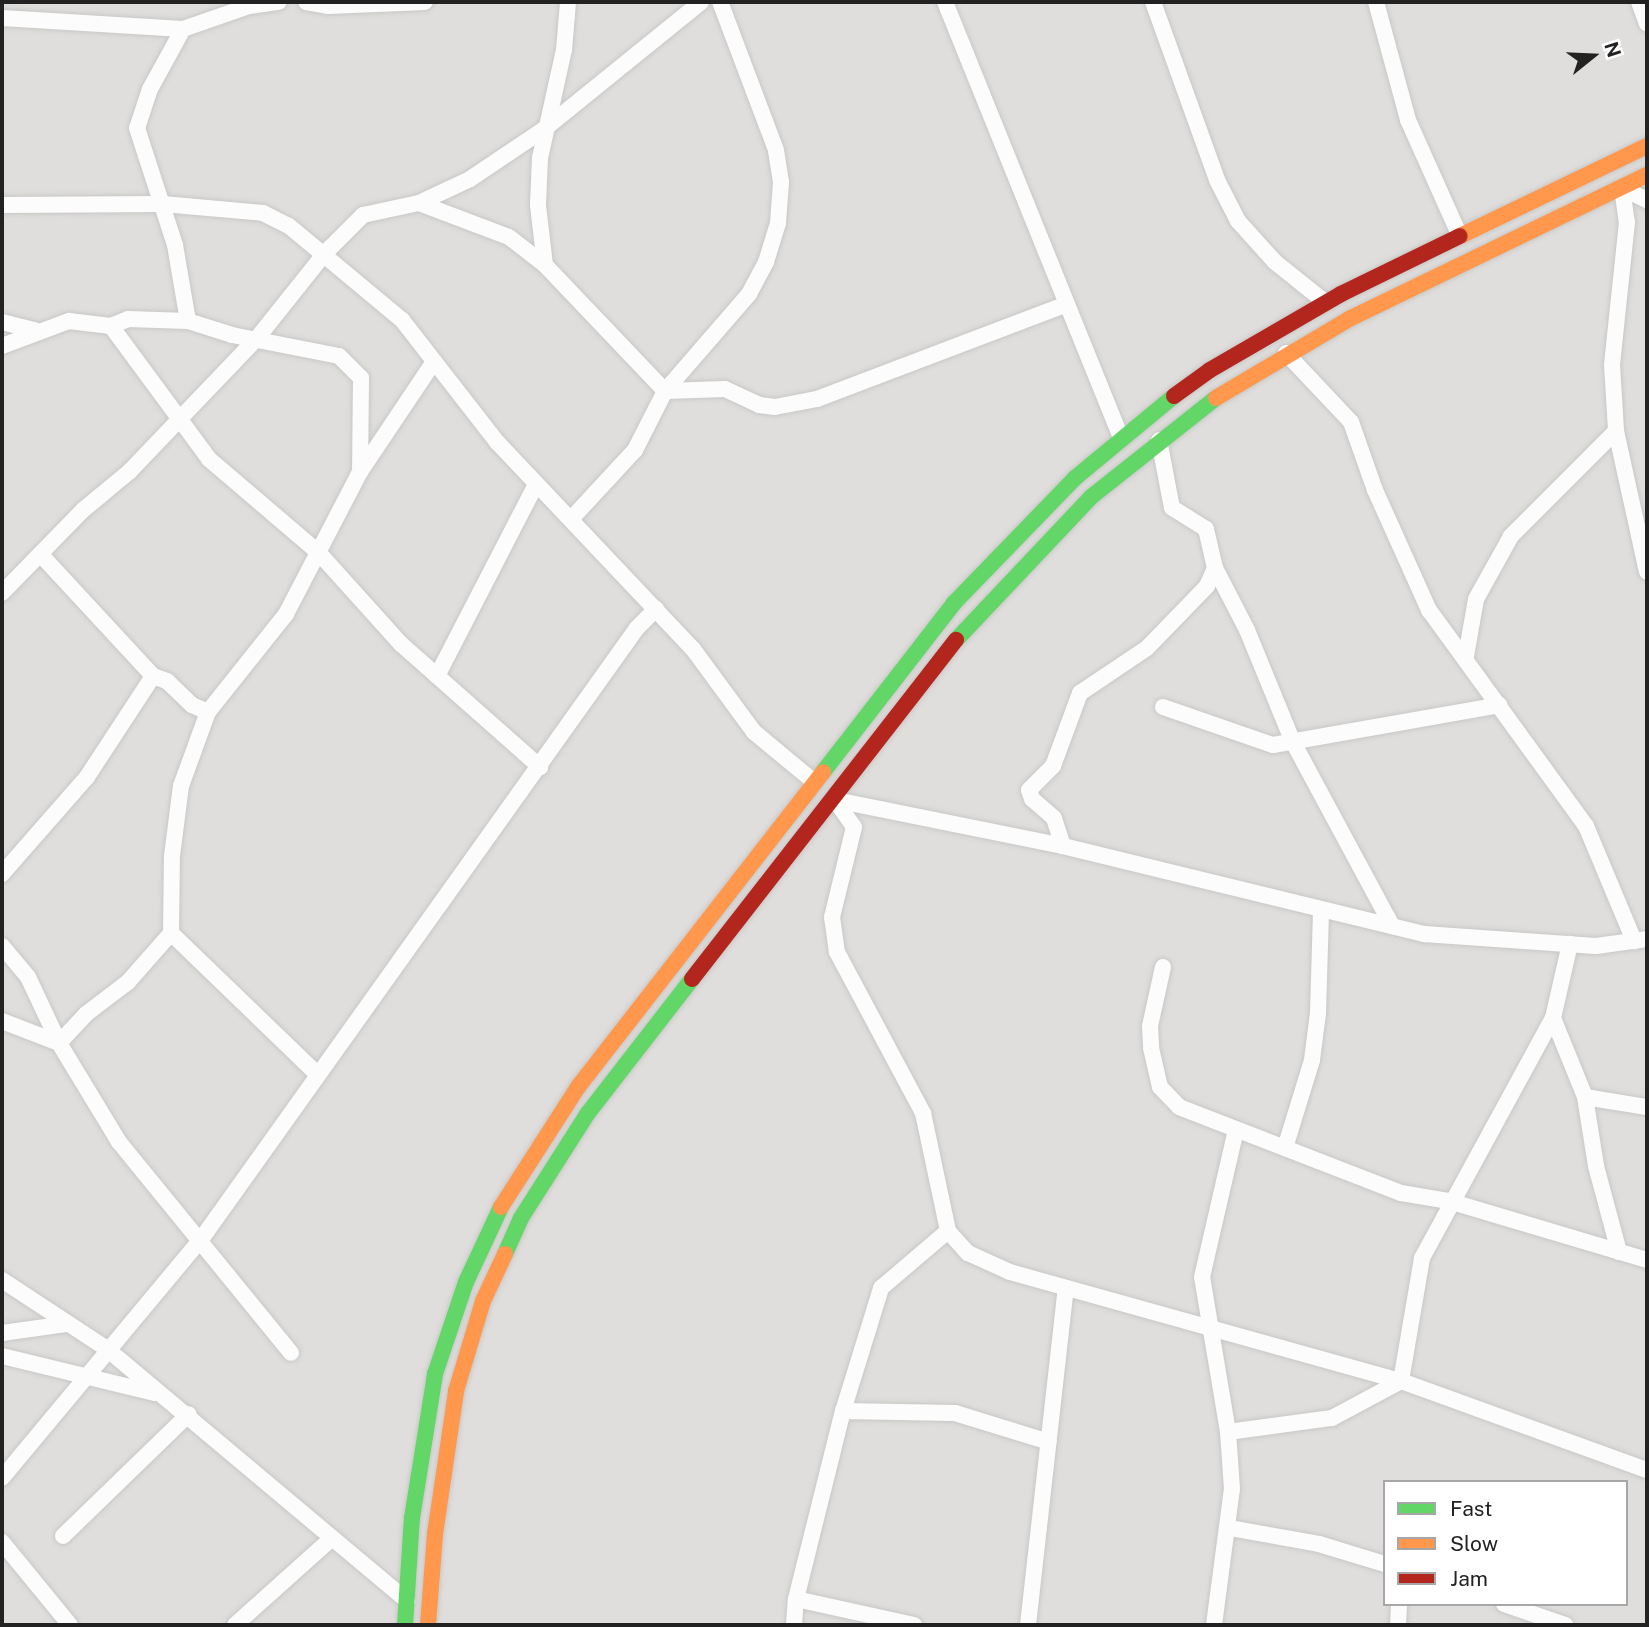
<!DOCTYPE html>
<html>
<head>
<meta charset="utf-8">
<style>
	body { margin:0 }
	#map { position:relative; width:1649px; height:1627px; overflow:hidden; background:#f0eeeb; font-family:"Public Sans",sans-serif }
	div>[style] { position:absolute }
	.residential>* { inset:0; background:#dfdedc }
	.roads { filter:drop-shadow(0 0 2px #c9c8c7) drop-shadow(0 0 2px #c9c8c7) }
	.street>* { height:16px; margin:-8px; padding:0 8px; transform-origin:8px; border-radius:8px; background:#fdfcfc }
	.fast>* { height:16px; margin:-8px; padding:0 8px; transform-origin:8px; border-radius:8px; background:#63d668 }
	.slow>* { height:16px; margin:-8px; padding:0 8px; transform-origin:8px; border-radius:8px; background:#ff974d }
	.jam>* { height:16px; margin:-8px; padding:0 8px; transform-origin:8px; border-radius:8px; background:#b3261e }
	span { translate:-50% -50%; white-space:nowrap; text-align:center; line-height:1.15; -webkit-text-stroke:5px #fff; paint-order:stroke }
	.frame { position:absolute; inset:0; border:4px solid #222; pointer-events:none }
	.legend { position:absolute; left:1383px; top:1480px; width:245px; height:126px; box-sizing:border-box; background:#fff; border:2px solid #a7a7a7; margin:0; padding:9px 12px; list-style:none; font-size:21px; color:#222 }
	.legend li { display:flex; align-items:center; gap:14px; height:35px }
	.legend b { width:35px; border:2px solid #a7a7a7 }
	.north { position:absolute; left:1558px; top:21px; width:70px; height:70px; -webkit-text-stroke:5px #fff; paint-order:stroke; rotate:72deg; font-size:19px; font-weight:700; line-height:28px; text-align:center; color:#222 }
	.north::after { content:''; display:block; margin:auto; width:24px; height:32px; background:#222; clip-path:polygon(50% 0,100% 100%,50% 72%,0 100%) }
</style>
</head>
<body>
<div id="map">
	<div class="residential">
		<i style="clip-path:polygon(evenodd,2px 2px,1647px 2px,1647px 1625px,2px 1625px,2px 2px,1385px 1482px,1626px 1482px,1626px 1604px,1385px 1604px,1385px 1482px)"></i>
	</div>
	<div class="roads">
		<div class="street">
			<i style="left:306px;top:2px;width:22px;rotate:10deg"></i>
			<i style="left:328px;top:6px;width:97px;rotate:-2.4deg"></i>
			<i style="left:945px;top:2px;width:470px;rotate:68deg"></i>
			<i style="left:1153px;top:2px;width:189px;rotate:70.2deg"></i>
			<i style="left:1217px;top:180px;width:46px;rotate:62.9deg"></i>
			<i style="left:1238px;top:221px;width:55px;rotate:47.9deg"></i>
			<i style="left:1275px;top:262px;width:64px;rotate:38.7deg"></i>
			<i style="left:1376px;top:2px;width:122px;rotate:74.8deg"></i>
			<i style="left:1408px;top:120px;width:127px;rotate:65.9deg"></i>
			<i style="left:1639px;top:2px;width:23px;rotate:70deg"></i>
			<i style="left:2px;top:18px;width:181px;rotate:3.5deg"></i>
			<i style="left:183px;top:29px;width:70px;rotate:-19.2deg"></i>
			<i style="left:249px;top:6px;width:30px;rotate:-8deg"></i>
			<i style="left:183px;top:29px;width:68px;rotate:118.8deg"></i>
			<i style="left:150px;top:89px;width:41px;rotate:108.4deg"></i>
			<i style="left:137px;top:128px;width:123px;rotate:72deg"></i>
			<i style="left:175px;top:245px;width:77px;rotate:80.3deg"></i>
			<i style="left:1622px;top:188px;width:34px;rotate:82deg"></i>
			<i style="left:1627px;top:222px;width:144px;rotate:96deg"></i>
			<i style="left:1612px;top:365px;width:66px;rotate:86.5deg"></i>
			<i style="left:1616px;top:431px;width:144px;rotate:77.6deg"></i>
			<i style="left:1622px;top:188px;width:28px;rotate:26deg"></i>
			<i style="left:419px;top:203px;width:96px;rotate:20.7deg"></i>
			<i style="left:509px;top:237px;width:46px;rotate:37.9deg"></i>
			<i style="left:545px;top:265px;width:174px;rotate:46.4deg"></i>
			<i style="left:665px;top:391px;width:60px;rotate:-1.9deg"></i>
			<i style="left:725px;top:389px;width:38px;rotate:25deg"></i>
			<i style="left:759px;top:405px;width:16px;rotate:7deg"></i>
			<i style="left:775px;top:407px;width:43px;rotate:-10.8deg"></i>
			<i style="left:817px;top:399px;width:267px;rotate:-20.8deg"></i>
			<i style="left:2px;top:205px;width:161px;rotate:-0.4deg"></i>
			<i style="left:163px;top:204px;width:100px;rotate:5.1deg"></i>
			<i style="left:263px;top:213px;width:29px;rotate:27deg"></i>
			<i style="left:289px;top:226px;width:147px;rotate:39.8deg"></i>
			<i style="left:402px;top:320px;width:155px;rotate:52.1deg"></i>
			<i style="left:497px;top:442px;width:285px;rotate:46.6deg"></i>
			<i style="left:693px;top:649px;width:103px;rotate:53.7deg"></i>
			<i style="left:754px;top:732px;width:77px;rotate:39.7deg"></i>
			<i style="left:545px;top:265px;width:60px;rotate:-96.7deg"></i>
			<i style="left:538px;top:205px;width:47px;rotate:-87.6deg"></i>
			<i style="left:540px;top:158px;width:111px;rotate:-77.5deg"></i>
			<i style="left:564px;top:50px;width:48px;rotate:-85.2deg"></i>
			<i style="left:2px;top:322px;width:34px;rotate:14deg"></i>
			<i style="left:111px;top:326px;width:165px;rotate:53.6deg"></i>
			<i style="left:209px;top:459px;width:145px;rotate:40.5deg"></i>
			<i style="left:319px;top:553px;width:122px;rotate:48deg"></i>
			<i style="left:401px;top:644px;width:186px;rotate:41.5deg"></i>
			<i style="left:2px;top:346px;width:72px;rotate:-20.5deg"></i>
			<i style="left:69px;top:321px;width:42px;rotate:6.8deg"></i>
			<i style="left:111px;top:326px;width:18px;rotate:-22deg"></i>
			<i style="left:128px;top:319px;width:60px;rotate:1.9deg"></i>
			<i style="left:188px;top:321px;width:46px;rotate:17.7deg"></i>
			<i style="left:232px;top:335px;width:109px;rotate:11.1deg"></i>
			<i style="left:339px;top:356px;width:31px;rotate:45deg"></i>
			<i style="left:361px;top:378px;width:94px;rotate:90.6deg"></i>
			<i style="left:1286px;top:353px;width:95px;rotate:46.7deg"></i>
			<i style="left:1351px;top:422px;width:72px;rotate:70.6deg"></i>
			<i style="left:1375px;top:490px;width:132px;rotate:65.8deg"></i>
			<i style="left:1429px;top:610px;width:267px;rotate:54deg"></i>
			<i style="left:1586px;top:826px;width:125px;rotate:67.3deg"></i>
			<i style="left:572px;top:518px;width:93px;rotate:-47.2deg"></i>
			<i style="left:635px;top:450px;width:66px;rotate:-63deg"></i>
			<i style="left:665px;top:391px;width:128px;rotate:-49.1deg"></i>
			<i style="left:749px;top:294px;width:36px;rotate:-62deg"></i>
			<i style="left:766px;top:262px;width:41px;rotate:-72.9deg"></i>
			<i style="left:778px;top:223px;width:41px;rotate:-85.8deg"></i>
			<i style="left:781px;top:182px;width:32px;rotate:-99deg"></i>
			<i style="left:776px;top:150px;width:158px;rotate:-110.7deg"></i>
			<i style="left:42px;top:556px;width:163px;rotate:47.2deg"></i>
			<i style="left:153px;top:676px;width:15px;rotate:20deg"></i>
			<i style="left:167px;top:681px;width:35px;rotate:44deg"></i>
			<i style="left:192px;top:705px;width:17px;rotate:24deg"></i>
			<i style="left:1215px;top:568px;width:70px;rotate:62.7deg"></i>
			<i style="left:1247px;top:630px;width:121px;rotate:67.7deg"></i>
			<i style="left:1293px;top:742px;width:209px;rotate:61.7deg"></i>
			<i style="left:2px;top:593px;width:116px;rotate:-45.7deg"></i>
			<i style="left:83px;top:510px;width:61px;rotate:-39.7deg"></i>
			<i style="left:130px;top:471px;width:185px;rotate:-46.3deg"></i>
			<i style="left:258px;top:337px;width:107px;rotate:-51.4deg"></i>
			<i style="left:325px;top:253px;width:54px;rotate:-45deg"></i>
			<i style="left:363px;top:215px;width:57px;rotate:-12.1deg"></i>
			<i style="left:419px;top:203px;width:56px;rotate:-25.2deg"></i>
			<i style="left:470px;top:179px;width:88px;rotate:-33.9deg"></i>
			<i style="left:543px;top:130px;width:203px;rotate:-39deg"></i>
			<i style="left:1466px;top:656px;width:58px;rotate:-80deg"></i>
			<i style="left:1476px;top:599px;width:72px;rotate:-60.9deg"></i>
			<i style="left:1511px;top:536px;width:148px;rotate:-45deg"></i>
			<i style="left:437px;top:676px;width:216px;rotate:-62.7deg"></i>
			<i style="left:1163px;top:707px;width:116px;rotate:19.1deg"></i>
			<i style="left:1273px;top:745px;width:230px;rotate:-10deg"></i>
			<i style="left:835px;top:800px;width:33px;rotate:55deg"></i>
			<i style="left:854px;top:827px;width:93px;rotate:103.7deg"></i>
			<i style="left:832px;top:917px;width:35px;rotate:82deg"></i>
			<i style="left:837px;top:952px;width:183px;rotate:61.9deg"></i>
			<i style="left:923px;top:1113px;width:121px;rotate:78deg"></i>
			<i style="left:948px;top:1231px;width:30px;rotate:48deg"></i>
			<i style="left:968px;top:1253px;width:46px;rotate:24.3deg"></i>
			<i style="left:1010px;top:1272px;width:406px;rotate:15.6deg"></i>
			<i style="left:1401px;top:1381px;width:262px;rotate:19.9deg"></i>
			<i style="left:835px;top:800px;width:233px;rotate:11.4deg"></i>
			<i style="left:1063px;top:846px;width:372px;rotate:13.7deg"></i>
			<i style="left:1424px;top:934px;width:172px;rotate:4deg"></i>
			<i style="left:1596px;top:946px;width:51px;rotate:-7.8deg"></i>
			<i style="left:1063px;top:846px;width:29px;rotate:-108deg"></i>
			<i style="left:1054px;top:818px;width:29px;rotate:-139deg"></i>
			<i style="left:1032px;top:799px;width:9px;rotate:-108deg"></i>
			<i style="left:1029px;top:790px;width:34px;rotate:-45deg"></i>
			<i style="left:1053px;top:766px;width:78px;rotate:-69.7deg"></i>
			<i style="left:1080px;top:693px;width:81px;rotate:-33.9deg"></i>
			<i style="left:1147px;top:648px;width:86px;rotate:-45.9deg"></i>
			<i style="left:1207px;top:586px;width:20px;rotate:-66deg"></i>
			<i style="left:1215px;top:568px;width:40px;rotate:-103deg"></i>
			<i style="left:1206px;top:529px;width:40px;rotate:-148deg"></i>
			<i style="left:1172px;top:508px;width:69px;rotate:-100.8deg"></i>
			<i style="left:2px;top:874px;width:129px;rotate:-48.8deg"></i>
			<i style="left:87px;top:777px;width:121px;rotate:-56.8deg"></i>
			<i style="left:171px;top:933px;width:202px;rotate:44deg"></i>
			<i style="left:2px;top:946px;width:40px;rotate:50deg"></i>
			<i style="left:28px;top:977px;width:73px;rotate:64.8deg"></i>
			<i style="left:59px;top:1043px;width:116px;rotate:58.8deg"></i>
			<i style="left:119px;top:1142px;width:272px;rotate:50.8deg"></i>
			<i style="left:1163px;top:967px;width:60px;rotate:102.4deg"></i>
			<i style="left:1150px;top:1026px;width:22px;rotate:87deg"></i>
			<i style="left:1151px;top:1048px;width:40px;rotate:77deg"></i>
			<i style="left:1160px;top:1087px;width:28px;rotate:46deg"></i>
			<i style="left:1179px;top:1107px;width:238px;rotate:21.2deg"></i>
			<i style="left:1401px;top:1193px;width:49px;rotate:9.5deg"></i>
			<i style="left:1449px;top:1201px;width:207px;rotate:16.6deg"></i>
			<i style="left:1553px;top:1018px;width:85px;rotate:67.9deg"></i>
			<i style="left:1585px;top:1097px;width:70px;rotate:80.9deg"></i>
			<i style="left:1596px;top:1166px;width:89px;rotate:75deg"></i>
			<i style="left:2px;top:1021px;width:61px;rotate:21.1deg"></i>
			<i style="left:59px;top:1043px;width:40px;rotate:-47deg"></i>
			<i style="left:86px;top:1014px;width:53px;rotate:-37.3deg"></i>
			<i style="left:128px;top:982px;width:65px;rotate:-48.7deg"></i>
			<i style="left:171px;top:933px;width:77px;rotate:-89.3deg"></i>
			<i style="left:172px;top:856px;width:71px;rotate:-82.7deg"></i>
			<i style="left:181px;top:786px;width:79px;rotate:-70deg"></i>
			<i style="left:208px;top:712px;width:125px;rotate:-51.5deg"></i>
			<i style="left:286px;top:614px;width:160px;rotate:-62.5deg"></i>
			<i style="left:360px;top:472px;width:131px;rotate:-56.2deg"></i>
			<i style="left:1585px;top:1097px;width:63px;rotate:9.2deg"></i>
			<i style="left:1285px;top:1148px;width:92px;rotate:-72.9deg"></i>
			<i style="left:1312px;top:1060px;width:47px;rotate:-82.7deg"></i>
			<i style="left:1318px;top:1013px;width:102px;rotate:-88.3deg"></i>
			<i style="left:2px;top:1280px;width:126px;rotate:33.3deg"></i>
			<i style="left:107px;top:1349px;width:392px;rotate:40deg"></i>
			<i style="left:2px;top:1333px;width:66px;rotate:-7.9deg"></i>
			<i style="left:2px;top:1356px;width:157px;rotate:13.6deg"></i>
			<i style="left:843px;top:1411px;width:112px;rotate:1deg"></i>
			<i style="left:955px;top:1413px;width:98px;rotate:17.1deg"></i>
			<i style="left:1228px;top:1432px;width:105px;rotate:-7.7deg"></i>
			<i style="left:1332px;top:1418px;width:78px;rotate:-28.2deg"></i>
			<i style="left:1401px;top:1381px;width:125px;rotate:-80.3deg"></i>
			<i style="left:1422px;top:1258px;width:273px;rotate:-61.4deg"></i>
			<i style="left:1553px;top:1018px;width:76px;rotate:-77.1deg"></i>
			<i style="left:2px;top:1478px;width:312px;rotate:-50.2deg"></i>
			<i style="left:202px;top:1238px;width:749px;rotate:-54.51deg"></i>
			<i style="left:637px;top:628px;width:27px;rotate:-45deg"></i>
			<i style="left:1230px;top:1528px;width:90px;rotate:10.2deg"></i>
			<i style="left:1319px;top:1544px;width:69px;rotate:16.9deg"></i>
			<i style="left:63px;top:1536px;width:175px;rotate:-44.1deg"></i>
			<i style="left:2px;top:1542px;width:107px;rotate:50.7deg"></i>
			<i style="left:796px;top:1599px;width:121px;rotate:12.4deg"></i>
			<i style="left:1504px;top:1604px;width:65px;rotate:19deg"></i>
			<i style="left:235px;top:1625px;width:130px;rotate:-41.9deg"></i>
			<i style="left:794px;top:1625px;width:26px;rotate:-86deg"></i>
			<i style="left:796px;top:1599px;width:194px;rotate:-76deg"></i>
			<i style="left:843px;top:1411px;width:129px;rotate:-72.8deg"></i>
			<i style="left:881px;top:1288px;width:88px;rotate:-40.4deg"></i>
			<i style="left:1028px;top:1625px;width:339px;rotate:-83.6deg"></i>
			<i style="left:1214px;top:1625px;width:137px;rotate:-82.5deg"></i>
			<i style="left:1232px;top:1489px;width:57px;rotate:-94deg"></i>
			<i style="left:1228px;top:1432px;width:157px;rotate:-99.5deg"></i>
			<i style="left:1202px;top:1277px;width:151px;rotate:-77deg"></i>
			<i style="left:1398px;top:1625px;width:21px;rotate:-87deg"></i>
		</div>
		<div class="fast">
			<i style="left:956px;top:640px;width:197px;rotate:-46.6deg"></i>
			<i style="left:1091px;top:497px;width:159px;rotate:-38.4deg"></i>
			<i style="left:823px;top:772px;width:214px;rotate:-52.2deg"></i>
			<i style="left:954px;top:603px;width:174px;rotate:-45.9deg"></i>
			<i style="left:1075px;top:478px;width:129px;rotate:-39.6deg"></i>
			<i style="left:505px;top:1254px;width:39px;rotate:-66deg"></i>
			<i style="left:521px;top:1218px;width:125px;rotate:-57.5deg"></i>
			<i style="left:588px;top:1113px;width:170px;rotate:-52.2deg"></i>
			<i style="left:405px;top:1625px;width:107px;rotate:-86.3deg"></i>
			<i style="left:412px;top:1518px;width:146px;rotate:-80.9deg"></i>
			<i style="left:435px;top:1374px;width:97px;rotate:-71.4deg"></i>
			<i style="left:466px;top:1282px;width:83px;rotate:-65deg"></i>
		</div>
		<div class="slow">
			<i style="left:1460px;top:236px;width:208px;rotate:-25.7deg"></i>
			<i style="left:1216px;top:398px;width:157px;rotate:-30.7deg"></i>
			<i style="left:1351px;top:318px;width:329px;rotate:-25.8deg"></i>
			<i style="left:501px;top:1207px;width:143px;rotate:-57.3deg"></i>
			<i style="left:578px;top:1087px;width:399px;rotate:-52.1deg"></i>
			<i style="left:428px;top:1625px;width:91px;rotate:-85.6deg"></i>
			<i style="left:435px;top:1534px;width:145px;rotate:-81.6deg"></i>
			<i style="left:456px;top:1391px;width:94px;rotate:-73.3deg"></i>
			<i style="left:483px;top:1301px;width:52px;rotate:-64.9deg"></i>
		</div>
		<div class="jam">
			<i style="left:1174px;top:396px;width:44px;rotate:-35.8deg"></i>
			<i style="left:1210px;top:370px;width:151px;rotate:-30.1deg"></i>
			<i style="left:1341px;top:294px;width:132px;rotate:-26deg"></i>
			<i style="left:692px;top:979px;width:430px;rotate:-52.1deg"></i>
		</div>
	</div>
	<div class="frame"></div>
	<ul class="legend">
	<li><b style="height:9px;background:#63d668"></b>Fast</li>
	<li><b style="height:9px;background:#ff974d"></b>Slow</li>
	<li><b style="height:9px;background:#b3261e"></b>Jam</li>
	</ul>
	<div class="north">N</div>
</div>
</body>
</html>
